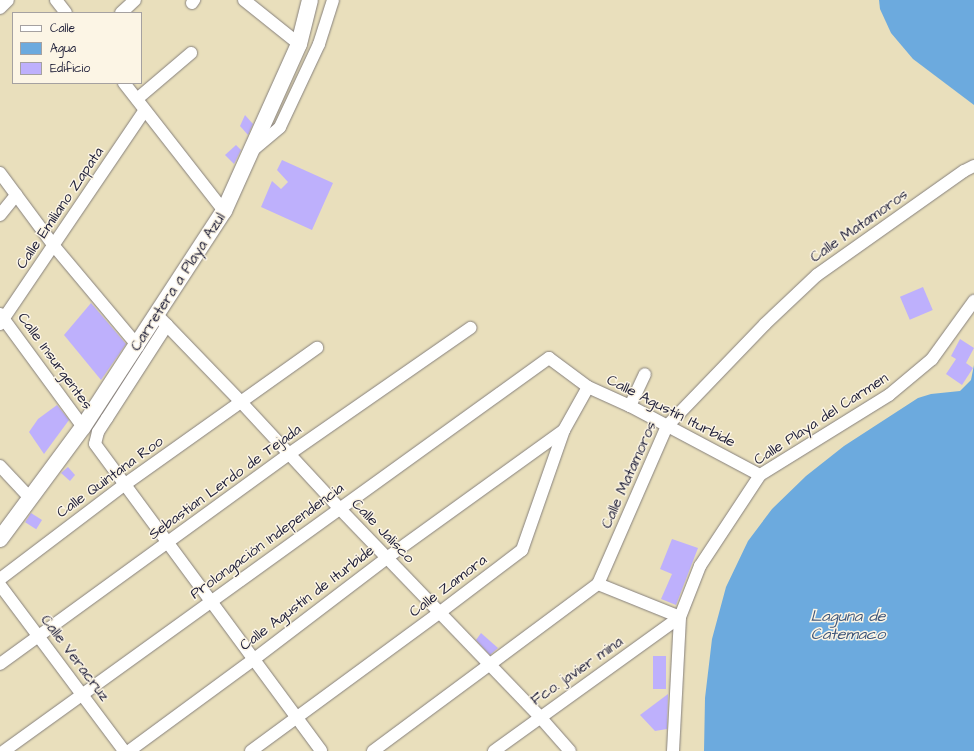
<!DOCTYPE html>
<html>
<head>
<meta charset="utf-8">
<style>
	body { margin:0 }
	#map { position:relative; width:974px; height:751px; overflow:hidden; background:#e9dfbc; font-family:"Architects Daughter",sans-serif }
	div>[style] { position:absolute }
	.water>* { inset:0; background:#6caade }
	.building>* { inset:0; background:#beb0fc; transform-origin:0 0 }
	.roads { filter:drop-shadow(0 0 1px #86807c) drop-shadow(0 0 1px #86807c) }
	.street>* { height:12px; margin:-6px; padding:0 6px; transform-origin:6px; border-radius:6px; background:#fff }
	.secondary>* { height:16px; margin:-8px; padding:0 8px; transform-origin:8px; border-radius:8px; background:#fff }
	span { translate:-50% -50%; white-space:nowrap; text-align:center; line-height:1.15; -webkit-text-stroke:3px #fcf5e5; paint-order:stroke }
	.street-label { font-size:15px; color:#22223b }
	.water-label { font-size:16px; color:#40587c; font-style:italic }
	.legend { position:absolute; left:12px; top:12px; width:130px; height:72px; box-sizing:border-box; background:#fcf5e5; border:1px solid #a5a1a1; margin:0; padding:5px 7px; list-style:none; font-size:12px; color:#22223b }
	.legend li { display:flex; align-items:center; gap:8px; height:20px }
	.legend b { width:20px; border:1px solid #a5a1a1 }
</style>
</head>
<body>
<div id="map">
	<div class="water">
		<i style="clip-path:polygon(879px 0,974px 0,974px 105px,913px 59px,891px 33px,880px 9px)"></i>
		<i style="clip-path:polygon(974px 365px,974px 751px,704px 751px,705px 698px,712px 639px,726px 587px,748px 541px,772px 509px,806px 476px,844px 446px,918px 398px,931px 394px,960px 391px,971px 380px)"></i>
	</div>
	<div class="building">
		<i style="clip-path:polygon(245px 115px,253px 124px,248px 135px,240px 126px)"></i>
		<i style="clip-path:polygon(236px 145px,241px 150px,234px 164px,225px 155px)"></i>
		<i style="clip-path:polygon(282px 160px,333px 183px,312px 230px,261px 207px,272px 181px,281px 189px,288px 182px,277px 170px)"></i>
		<i style="left:923px;top:287px;width:25px;height:25px;rotate:67deg"></i>
		<i style="clip-path:polygon(91px 303px,126px 344px,101px 380px,64px 335px)"></i>
		<i style="clip-path:polygon(960px 339px,974px 348px,966px 363px,973px 368px,962px 385px,946px 374px,956px 359px,951px 356px)"></i>
		<i style="clip-path:polygon(57px 405px,69px 420px,44px 454px,29px 432px,38px 419px)"></i>
		<i style="clip-path:polygon(68px 467px,75px 475px,70px 481px,61px 473px)"></i>
		<i style="left:31px;top:513px;width:13px;height:11px;rotate:32deg"></i>
		<i style="clip-path:polygon(672px 539px,698px 548px,676px 605px,661px 599px,672px 574px,660px 569px)"></i>
		<i style="clip-path:polygon(481px 633px,498px 648px,490px 655px,476px 640px)"></i>
		<i style="left:653px;top:656px;width:13px;height:33px"></i>
		<i style="clip-path:polygon(668px 694px,667px 729px,655px 731px,640px 715px)"></i>
	</div>
	<div class="roads">
		<div class="street">
			<i style="left:56px;top:0;width:16px;rotate:52deg"></i>
			<i style="left:244px;top:0;width:70px;rotate:38.7deg"></i>
			<i style="left:192px;top:3px;width:4px;rotate:-56deg"></i>
			<i style="left:0;top:8px;width:11px;rotate:-45deg"></i>
			<i style="left:121px;top:13px;width:19px;rotate:-43deg"></i>
			<i style="left:124px;top:83px;width:162px;rotate:52deg"></i>
			<i style="left:137px;top:99px;width:71px;rotate:-40.4deg"></i>
			<i style="left:253px;top:150px;width:35px;rotate:-40deg"></i>
			<i style="left:280px;top:127px;width:92px;rotate:-64.8deg"></i>
			<i style="left:319px;top:44px;width:46px;rotate:-72.3deg"></i>
			<i style="left:0;top:173px;width:91px;rotate:53.5deg"></i>
			<i style="left:54px;top:246px;width:131px;rotate:50deg"></i>
			<i style="left:0;top:215px;width:26px;rotate:-51deg"></i>
			<i style="left:0;top:314px;width:140px;rotate:53.7deg"></i>
			<i style="left:157px;top:315px;width:121px;rotate:46deg"></i>
			<i style="left:241px;top:402px;width:144px;rotate:47.2deg"></i>
			<i style="left:339px;top:508px;width:290px;rotate:46.1deg"></i>
			<i style="left:540px;top:717px;width:45px;rotate:48.6deg"></i>
			<i style="left:0;top:324px;width:258px;rotate:-55.9deg"></i>
			<i style="left:167px;top:325px;width:111px;rotate:122.8deg"></i>
			<i style="left:107px;top:418px;width:17px;rotate:123deg"></i>
			<i style="left:98px;top:432px;width:12px;rotate:104deg"></i>
			<i style="left:95px;top:444px;width:381px;rotate:53.6deg"></i>
			<i style="left:630px;top:406px;width:35px;rotate:-65deg"></i>
			<i style="left:0;top:466px;width:45px;rotate:46.8deg"></i>
			<i style="left:0;top:579px;width:156px;rotate:-37.2deg"></i>
			<i style="left:124px;top:485px;width:237px;rotate:-35.4deg"></i>
			<i style="left:598px;top:584px;width:88px;rotate:21.9deg"></i>
			<i style="left:0;top:585px;width:207px;rotate:53.2deg"></i>
			<i style="left:0;top:664px;width:357px;rotate:-36deg"></i>
			<i style="left:289px;top:454px;width:221px;rotate:-34.8deg"></i>
			<i style="left:4px;top:751px;width:672px;rotate:-35.8deg"></i>
			<i style="left:549px;top:358px;width:49px;rotate:36.6deg"></i>
			<i style="left:588px;top:387px;width:46px;rotate:24.3deg"></i>
			<i style="left:630px;top:406px;width:147px;rotate:28deg"></i>
			<i style="left:129px;top:751px;width:154px;rotate:-36.3deg"></i>
			<i style="left:253px;top:660px;width:170px;rotate:-37.3deg"></i>
			<i style="left:388px;top:557px;width:217px;rotate:-35.8deg"></i>
			<i style="left:251px;top:751px;width:233px;rotate:-36.3deg"></i>
			<i style="left:439px;top:613px;width:104px;rotate:-37.2deg"></i>
			<i style="left:522px;top:550px;width:127px;rotate:-70.7deg"></i>
			<i style="left:564px;top:430px;width:49px;rotate:-60.8deg"></i>
			<i style="left:373px;top:751px;width:280px;rotate:-36.6deg"></i>
			<i style="left:598px;top:584px;width:172px;rotate:-66.4deg"></i>
			<i style="left:667px;top:426px;width:141px;rotate:-46.1deg"></i>
			<i style="left:765px;top:324px;width:71px;rotate:-43.3deg"></i>
			<i style="left:817px;top:275px;width:180px;rotate:-35.3deg"></i>
			<i style="left:964px;top:171px;width:11px;rotate:-27deg"></i>
			<i style="left:494px;top:751px;width:229px;rotate:-35.8deg"></i>
			<i style="left:673px;top:751px;width:134px;rotate:-87deg"></i>
			<i style="left:680px;top:617px;width:55px;rotate:-68.6deg"></i>
			<i style="left:700px;top:566px;width:109px;rotate:-56.6deg"></i>
			<i style="left:760px;top:475px;width:152px;rotate:-31.8deg"></i>
			<i style="left:889px;top:395px;width:56px;rotate:-39.9deg"></i>
			<i style="left:932px;top:359px;width:72px;rotate:-54.1deg"></i>
		</div>
		<div class="secondary">
			<i style="left:0;top:539px;width:139px;rotate:-53.5deg"></i>
			<i style="left:83px;top:427px;width:258px;rotate:-56.9deg"></i>
			<i style="left:224px;top:211px;width:183px;rotate:-65.8deg"></i>
			<i style="left:299px;top:44px;width:45px;rotate:-76deg"></i>
		</div>
	</div>
	<div class="street-label">
		<span style="left:60px;top:208px;rotate:-56deg">Calle Emiliano Zapata</span>
		<span style="left:859px;top:226px;rotate:-35deg">Calle Matamoros</span>
		<span style="left:178px;top:282px;rotate:-57deg">Carretera a Playa Azul</span>
		<span style="left:55px;top:361px;rotate:54deg">Calle Insurgentes</span>
		<span style="left:671px;top:411px;rotate:27deg">Calle Agustín Iturbide</span>
		<span style="left:821px;top:419px;rotate:-33deg">Calle Playa del Carmen</span>
		<span style="left:629px;top:475px;rotate:-66deg">Calle Matamoros</span>
		<span style="left:110px;top:477px;rotate:-36deg">Calle Quintana Roo</span>
		<span style="left:225px;top:482px;rotate:-36deg">Sebastian Lerdo de Tejada</span>
		<span style="left:383px;top:531px;rotate:46deg">Calle Jalisco</span>
		<span style="left:267px;top:541px;rotate:-36deg">Prolongación Independencia</span>
		<span style="left:448px;top:586px;rotate:-37deg">Calle Zamora</span>
		<span style="left:307px;top:598px;rotate:-37deg">Calle Agustín de Iturbide</span>
		<span style="left:75px;top:658px;rotate:53deg">Calle Veracruz</span>
		<span style="left:577px;top:671px;rotate:-35deg">Fco. javier mina</span>
	</div>
	<div class="water-label">
		<span style="left:848px;top:625px">Laguna de<br>Catemaco</span>
	</div>
	<ul class="legend">
	<li><b style="height:5px;background:#fff"></b>Calle</li>
	<li><b style="height:11px;background:#6caade"></b>Agua</li>
	<li><b style="height:11px;background:#beb0fc"></b>Edificio</li>
	</ul>
</div>
</body>
</html>
